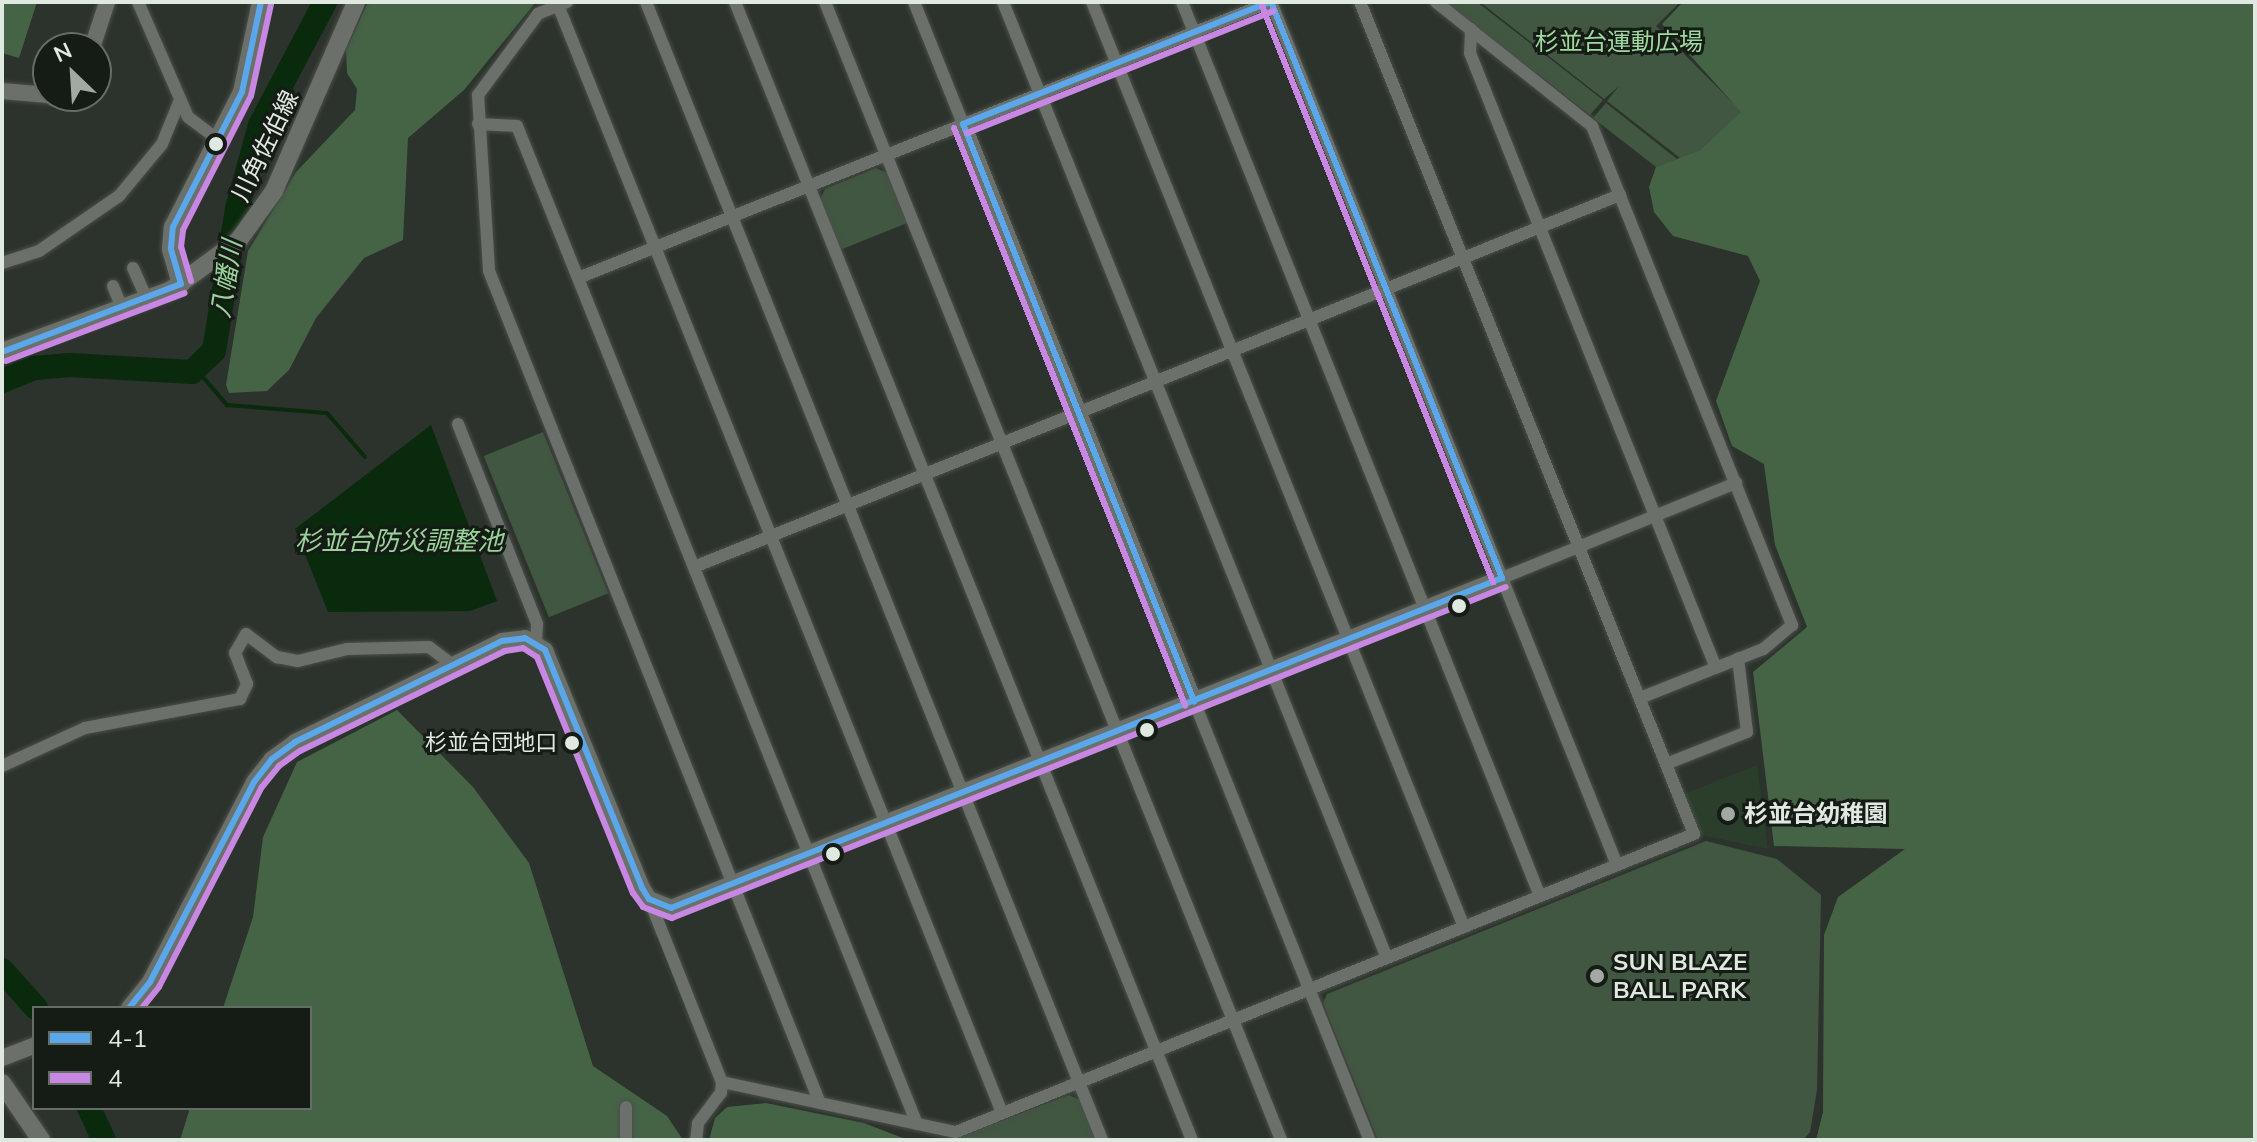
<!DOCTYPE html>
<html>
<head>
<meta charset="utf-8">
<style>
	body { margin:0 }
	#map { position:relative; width:2257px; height:1142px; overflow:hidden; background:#2c322c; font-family:Mulish,"Noto Sans JP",sans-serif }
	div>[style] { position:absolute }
	.built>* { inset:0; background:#2b3d2b }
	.green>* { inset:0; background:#425742; transform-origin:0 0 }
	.forest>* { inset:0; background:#456446 }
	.water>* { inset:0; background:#0a2a0d }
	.stream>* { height:4px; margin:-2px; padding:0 2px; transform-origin:2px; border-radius:2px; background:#0a2a0d }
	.river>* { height:24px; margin:-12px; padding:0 12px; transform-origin:12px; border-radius:12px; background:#0a2a0d }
	.roads { filter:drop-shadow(0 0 2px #494f49) drop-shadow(0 0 2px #494f49) }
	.minor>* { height:12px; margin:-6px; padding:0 6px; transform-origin:6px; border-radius:6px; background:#6b706b }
	.tertiary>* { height:16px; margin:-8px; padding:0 8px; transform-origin:8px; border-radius:8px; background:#6b706b }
	.secondary>* { height:18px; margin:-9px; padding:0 9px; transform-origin:9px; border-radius:9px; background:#6b706b }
	.bus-1>* { height:6px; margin:-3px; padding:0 3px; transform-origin:3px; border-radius:3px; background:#5aa8eb }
	.bus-2>* { height:6px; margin:-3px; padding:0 3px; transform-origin:3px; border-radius:3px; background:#c787e3 }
	.dots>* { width:22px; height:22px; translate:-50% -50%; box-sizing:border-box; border:4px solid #151b15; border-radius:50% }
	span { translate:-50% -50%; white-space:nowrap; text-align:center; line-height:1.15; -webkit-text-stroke:6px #151b15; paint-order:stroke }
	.bus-label { font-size:22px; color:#e0e9e0 }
	.right { translate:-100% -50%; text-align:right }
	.park-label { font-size:24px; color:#a0d9a0 }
	.street-label { font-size:24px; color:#e0e9e0 }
	.poi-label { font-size:24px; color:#e0e9e0; font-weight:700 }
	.left { translate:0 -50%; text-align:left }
	.water-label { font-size:26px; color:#9ad39a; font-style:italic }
	.frame { position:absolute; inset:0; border:4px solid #e0e9e0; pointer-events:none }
	.legend { position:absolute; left:32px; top:1006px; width:280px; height:104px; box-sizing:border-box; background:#151b15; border:2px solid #666d66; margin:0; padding:10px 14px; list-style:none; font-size:24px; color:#e0e9e0 }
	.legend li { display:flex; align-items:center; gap:16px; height:40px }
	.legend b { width:40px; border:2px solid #666d66 }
	.north { position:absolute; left:32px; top:32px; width:80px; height:80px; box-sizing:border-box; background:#151b15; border:2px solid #666d66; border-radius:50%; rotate:335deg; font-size:22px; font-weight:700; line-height:32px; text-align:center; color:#e0e9e0 }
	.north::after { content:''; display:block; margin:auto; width:28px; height:36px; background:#a1a9a1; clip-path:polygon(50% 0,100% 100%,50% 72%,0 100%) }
</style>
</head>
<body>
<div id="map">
	<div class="built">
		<i style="clip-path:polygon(1757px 765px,1768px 849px,1701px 835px,1684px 794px)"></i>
	</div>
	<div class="green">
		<i style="clip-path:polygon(1445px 2px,1477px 2px,1603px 100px,1590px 115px)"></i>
		<i style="clip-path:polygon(1480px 2px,1680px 2px,1656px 26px,1742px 112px,1700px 150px,1680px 158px,1607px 101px,1619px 86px,1604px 99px)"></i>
		<i style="clip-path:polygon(1606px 103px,1677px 159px,1656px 167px,1593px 118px)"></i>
		<i style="clip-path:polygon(876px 168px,887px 173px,907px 223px,840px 250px,820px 200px,825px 189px)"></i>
		<i style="left:543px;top:432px;width:174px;height:64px;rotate:68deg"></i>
		<i style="clip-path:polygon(1706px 841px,1777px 859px,1821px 895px,1817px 1090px,1810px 1132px,1803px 1140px,1378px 1140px,1323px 1003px,1327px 994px)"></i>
		<i style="clip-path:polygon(1069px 1095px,1080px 1100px,1096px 1140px,958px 1140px,956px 1138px)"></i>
	</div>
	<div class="forest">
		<i style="clip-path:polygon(2px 2px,37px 2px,19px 58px,2px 53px)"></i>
		<i style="clip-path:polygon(368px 2px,536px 2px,464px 90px,408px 138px,403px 240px,364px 258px,316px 318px,289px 370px,267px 391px,229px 393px,226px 385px,248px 251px,296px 172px,355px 110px,357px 89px,347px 73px,346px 50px)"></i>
		<i style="clip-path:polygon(1683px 2px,2255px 2px,2255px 1140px,1816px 1140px,1823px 1112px,1824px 935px,1838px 897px,1905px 849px,1774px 846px,1753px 672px,1807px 627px,1775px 545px,1764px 464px,1732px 446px,1716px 401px,1760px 281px,1748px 256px,1673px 236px,1654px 212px,1649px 187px,1656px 167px,1700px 150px,1741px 112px,1662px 24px)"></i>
		<i style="clip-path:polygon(397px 710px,473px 787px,529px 863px,593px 1066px,667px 1116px,683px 1140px,180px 1140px,190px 1108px,310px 1108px,310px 1008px,223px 1008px,253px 917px,263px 837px,297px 762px)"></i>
		<i style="clip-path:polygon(766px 1103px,864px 1123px,908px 1140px,709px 1140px,715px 1118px,727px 1107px)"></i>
	</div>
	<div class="water">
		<i style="clip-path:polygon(431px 425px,497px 601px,470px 611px,328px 612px,295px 529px)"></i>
	</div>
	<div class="stream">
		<i style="left:196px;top:369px;width:48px;rotate:49.3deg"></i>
		<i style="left:227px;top:405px;width:100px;rotate:4.6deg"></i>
		<i style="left:327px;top:413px;width:58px;rotate:49.2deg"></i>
		<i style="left:658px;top:938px;width:74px;rotate:67.9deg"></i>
	</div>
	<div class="river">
		<i style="left:2px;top:381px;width:35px;rotate:-22deg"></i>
		<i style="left:35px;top:368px;width:35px;rotate:-5deg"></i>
		<i style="left:70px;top:365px;width:122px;rotate:3.3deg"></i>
		<i style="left:192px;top:372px;width:30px;rotate:-44deg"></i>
		<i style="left:214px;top:351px;width:144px;rotate:-80.8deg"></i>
		<i style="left:237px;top:209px;width:87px;rotate:-74.7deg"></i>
		<i style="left:260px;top:125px;width:139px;rotate:-62.1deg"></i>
		<i style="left:2px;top:970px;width:51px;rotate:48.2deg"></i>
		<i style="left:89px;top:1108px;width:35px;rotate:65deg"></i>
	</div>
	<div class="roads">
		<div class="minor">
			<i style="left:138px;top:2px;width:125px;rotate:66.5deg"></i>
			<i style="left:188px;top:117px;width:40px;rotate:37deg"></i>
			<i style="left:567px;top:2px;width:31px;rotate:158deg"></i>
			<i style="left:538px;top:14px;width:101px;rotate:126.5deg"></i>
			<i style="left:478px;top:95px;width:176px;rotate:86.4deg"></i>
			<i style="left:489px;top:271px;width:895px;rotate:68.31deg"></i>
			<i style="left:646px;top:2px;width:1226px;rotate:68.16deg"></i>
			<i style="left:735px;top:2px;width:1226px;rotate:68.12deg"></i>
			<i style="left:825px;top:2px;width:1226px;rotate:68.16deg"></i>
			<i style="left:914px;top:2px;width:131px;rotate:68.1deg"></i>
			<i style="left:1003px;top:2px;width:1030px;rotate:68.12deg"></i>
			<i style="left:1092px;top:2px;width:997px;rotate:68.09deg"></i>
			<i style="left:1182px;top:2px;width:963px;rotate:68.18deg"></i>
			<i style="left:1271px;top:2px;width:930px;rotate:68.15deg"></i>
			<i style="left:1436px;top:2px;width:199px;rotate:38.5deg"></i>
			<i style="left:1592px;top:126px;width:538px;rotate:68.16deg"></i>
			<i style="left:1792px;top:625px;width:38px;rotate:140deg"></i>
			<i style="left:1763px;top:649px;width:132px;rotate:158.3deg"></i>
			<i style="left:558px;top:5px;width:1194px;rotate:68.16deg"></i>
			<i style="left:1471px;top:29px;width:24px;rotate:92deg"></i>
			<i style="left:1470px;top:53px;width:662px;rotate:68.2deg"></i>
			<i style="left:478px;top:124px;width:39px;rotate:3deg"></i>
			<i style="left:517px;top:126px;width:1075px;rotate:68.16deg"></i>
			<i style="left:2px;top:263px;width:39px;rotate:-18deg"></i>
			<i style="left:39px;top:251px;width:97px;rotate:-34.5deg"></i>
			<i style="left:119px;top:196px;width:67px;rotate:-50.4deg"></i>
			<i style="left:162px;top:144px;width:48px;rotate:-67.8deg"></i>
			<i style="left:133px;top:268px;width:34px;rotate:66deg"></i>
			<i style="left:578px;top:278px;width:745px;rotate:-21.74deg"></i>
			<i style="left:113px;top:286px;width:24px;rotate:68deg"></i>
			<i style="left:458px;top:424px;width:215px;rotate:68.4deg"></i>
			<i style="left:537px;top:624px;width:19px;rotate:93deg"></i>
			<i style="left:694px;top:567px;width:998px;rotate:-21.89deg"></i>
			<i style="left:1502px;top:578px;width:253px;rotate:-22.1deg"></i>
			<i style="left:1194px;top:701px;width:473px;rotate:68.2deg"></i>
			<i style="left:1666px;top:764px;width:87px;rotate:-21.6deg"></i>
			<i style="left:1747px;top:732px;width:74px;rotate:-97deg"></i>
			<i style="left:2px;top:766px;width:91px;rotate:-24.6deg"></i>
			<i style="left:85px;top:728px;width:158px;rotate:-10.6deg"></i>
			<i style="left:240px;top:699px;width:17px;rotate:-65deg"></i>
			<i style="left:247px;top:684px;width:33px;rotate:-111deg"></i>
			<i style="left:235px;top:653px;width:22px;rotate:-60deg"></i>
			<i style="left:246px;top:634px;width:39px;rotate:37deg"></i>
			<i style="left:277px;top:657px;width:21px;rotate:11deg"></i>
			<i style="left:298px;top:661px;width:50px;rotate:-13.8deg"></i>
			<i style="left:347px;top:649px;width:82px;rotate:-1.4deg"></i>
			<i style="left:429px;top:647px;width:30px;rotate:37deg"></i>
			<i style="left:649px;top:899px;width:197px;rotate:68.3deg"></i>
			<i style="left:722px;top:1082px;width:239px;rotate:12.1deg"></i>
			<i style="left:956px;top:1132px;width:796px;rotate:-21.99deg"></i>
			<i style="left:1694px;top:834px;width:897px;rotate:-111.87deg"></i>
			<i style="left:626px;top:1140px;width:33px;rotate:-90deg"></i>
			<i style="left:696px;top:1140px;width:17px;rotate:-83deg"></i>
			<i style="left:698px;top:1123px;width:38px;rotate:-53deg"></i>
			<i style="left:721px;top:1093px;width:11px;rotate:-85deg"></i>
		</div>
		<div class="tertiary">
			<i style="left:92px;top:48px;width:48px;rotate:-71.9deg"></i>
			<i style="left:2px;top:91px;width:46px;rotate:5deg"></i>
			<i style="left:963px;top:124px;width:622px;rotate:68.18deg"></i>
			<i style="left:129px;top:1008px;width:33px;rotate:-51deg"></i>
			<i style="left:150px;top:982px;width:225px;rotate:-62.5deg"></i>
			<i style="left:254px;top:782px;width:29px;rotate:-52deg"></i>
			<i style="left:272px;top:759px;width:29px;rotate:-36deg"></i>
			<i style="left:295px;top:742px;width:230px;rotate:-26deg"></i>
			<i style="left:502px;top:641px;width:23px;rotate:-7deg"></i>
			<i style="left:525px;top:638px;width:23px;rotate:31deg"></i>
			<i style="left:545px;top:650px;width:257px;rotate:67.8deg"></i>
			<i style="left:642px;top:888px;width:13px;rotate:58deg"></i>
			<i style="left:649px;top:899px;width:24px;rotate:22deg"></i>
			<i style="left:671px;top:908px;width:894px;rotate:-21.66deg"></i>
			<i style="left:2px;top:1058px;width:34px;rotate:-21deg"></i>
		</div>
		<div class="secondary">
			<i style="left:181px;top:284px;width:37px;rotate:-106deg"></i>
			<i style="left:171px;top:248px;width:21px;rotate:-85deg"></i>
			<i style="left:173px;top:227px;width:152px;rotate:-62.9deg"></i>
			<i style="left:242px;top:92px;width:92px;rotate:-78.1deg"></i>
			<i style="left:2px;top:352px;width:180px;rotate:-20.1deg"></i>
			<i style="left:171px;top:290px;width:83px;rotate:-36.2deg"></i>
			<i style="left:238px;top:241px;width:62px;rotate:-54.2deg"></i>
			<i style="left:274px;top:191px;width:206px;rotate:-66.5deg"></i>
			<i style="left:2px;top:1083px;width:69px;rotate:55.6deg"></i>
		</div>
	</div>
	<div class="bus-1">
		<i style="left:1271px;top:2px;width:621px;rotate:68.15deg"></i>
		<i style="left:963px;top:124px;width:622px;rotate:68.18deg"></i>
		<i style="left:963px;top:124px;width:330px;rotate:-21.7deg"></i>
		<i style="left:181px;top:284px;width:37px;rotate:-106deg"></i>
		<i style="left:171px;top:248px;width:21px;rotate:-85deg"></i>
		<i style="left:173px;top:227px;width:152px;rotate:-62.9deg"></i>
		<i style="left:242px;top:92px;width:92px;rotate:-78.1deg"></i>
		<i style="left:2px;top:352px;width:191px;rotate:-20.8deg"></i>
		<i style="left:129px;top:1008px;width:33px;rotate:-51deg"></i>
		<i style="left:150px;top:982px;width:225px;rotate:-62.5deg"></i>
		<i style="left:254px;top:782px;width:29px;rotate:-52deg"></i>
		<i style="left:272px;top:759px;width:29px;rotate:-36deg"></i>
		<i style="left:295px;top:742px;width:230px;rotate:-26deg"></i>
		<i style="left:502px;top:641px;width:23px;rotate:-7deg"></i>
		<i style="left:525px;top:638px;width:23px;rotate:31deg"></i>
		<i style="left:545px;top:650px;width:257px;rotate:67.8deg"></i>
		<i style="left:642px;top:888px;width:13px;rotate:58deg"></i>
		<i style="left:649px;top:899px;width:24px;rotate:22deg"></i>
		<i style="left:671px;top:908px;width:894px;rotate:-21.66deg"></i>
	</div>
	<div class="bus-2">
		<i style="left:1262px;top:6px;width:621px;rotate:68.15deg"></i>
		<i style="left:954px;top:128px;width:622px;rotate:68.18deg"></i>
		<i style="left:967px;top:133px;width:330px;rotate:-21.7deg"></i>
		<i style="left:191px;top:281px;width:35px;rotate:-106deg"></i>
		<i style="left:181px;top:247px;width:17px;rotate:-83deg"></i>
		<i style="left:183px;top:230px;width:150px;rotate:-63.1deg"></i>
		<i style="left:251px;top:96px;width:94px;rotate:-77.7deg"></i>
		<i style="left:6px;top:361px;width:191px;rotate:-20.8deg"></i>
		<i style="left:142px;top:1008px;width:27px;rotate:-51deg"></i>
		<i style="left:159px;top:987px;width:225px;rotate:-62.8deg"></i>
		<i style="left:262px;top:787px;width:27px;rotate:-51deg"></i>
		<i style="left:279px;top:766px;width:26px;rotate:-36deg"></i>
		<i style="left:300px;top:751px;width:228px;rotate:-26deg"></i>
		<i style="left:505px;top:651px;width:18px;rotate:-9deg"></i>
		<i style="left:523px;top:648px;width:17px;rotate:33deg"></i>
		<i style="left:537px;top:657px;width:255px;rotate:67.9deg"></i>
		<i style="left:633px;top:893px;width:17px;rotate:54deg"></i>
		<i style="left:643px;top:907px;width:31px;rotate:21deg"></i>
		<i style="left:672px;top:918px;width:897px;rotate:-21.65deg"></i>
	</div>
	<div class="dots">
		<i style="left:216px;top:144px;background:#e0e9e0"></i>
		<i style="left:1459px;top:606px;background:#e0e9e0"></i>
		<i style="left:1147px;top:730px;background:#e0e9e0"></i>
		<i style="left:572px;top:743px;background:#e0e9e0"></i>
		<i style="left:1728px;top:814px;background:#a1a9a1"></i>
		<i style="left:833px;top:854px;background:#e0e9e0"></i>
		<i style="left:1597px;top:976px;background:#a1a9a1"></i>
	</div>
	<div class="bus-label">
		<span class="right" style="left:557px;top:743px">杉並台団地口</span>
	</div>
	<div class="park-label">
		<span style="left:1619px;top:42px">杉並台運動広場</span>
	</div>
	<div class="street-label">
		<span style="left:265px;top:146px;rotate:-64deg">川角佐伯線</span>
	</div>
	<div class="poi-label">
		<span class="left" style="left:1744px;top:814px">杉並台幼稚園</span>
		<span class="left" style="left:1613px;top:976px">SUN BLAZE<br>BALL PARK</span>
	</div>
	<div class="water-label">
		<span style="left:226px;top:279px;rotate:-81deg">八幡川</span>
		<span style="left:399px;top:541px">杉並台防災調整池</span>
	</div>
	<div class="frame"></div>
	<ul class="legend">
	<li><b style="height:10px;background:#5aa8eb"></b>4-1</li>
	<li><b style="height:10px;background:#c787e3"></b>4</li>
	</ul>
	<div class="north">N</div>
</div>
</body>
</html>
